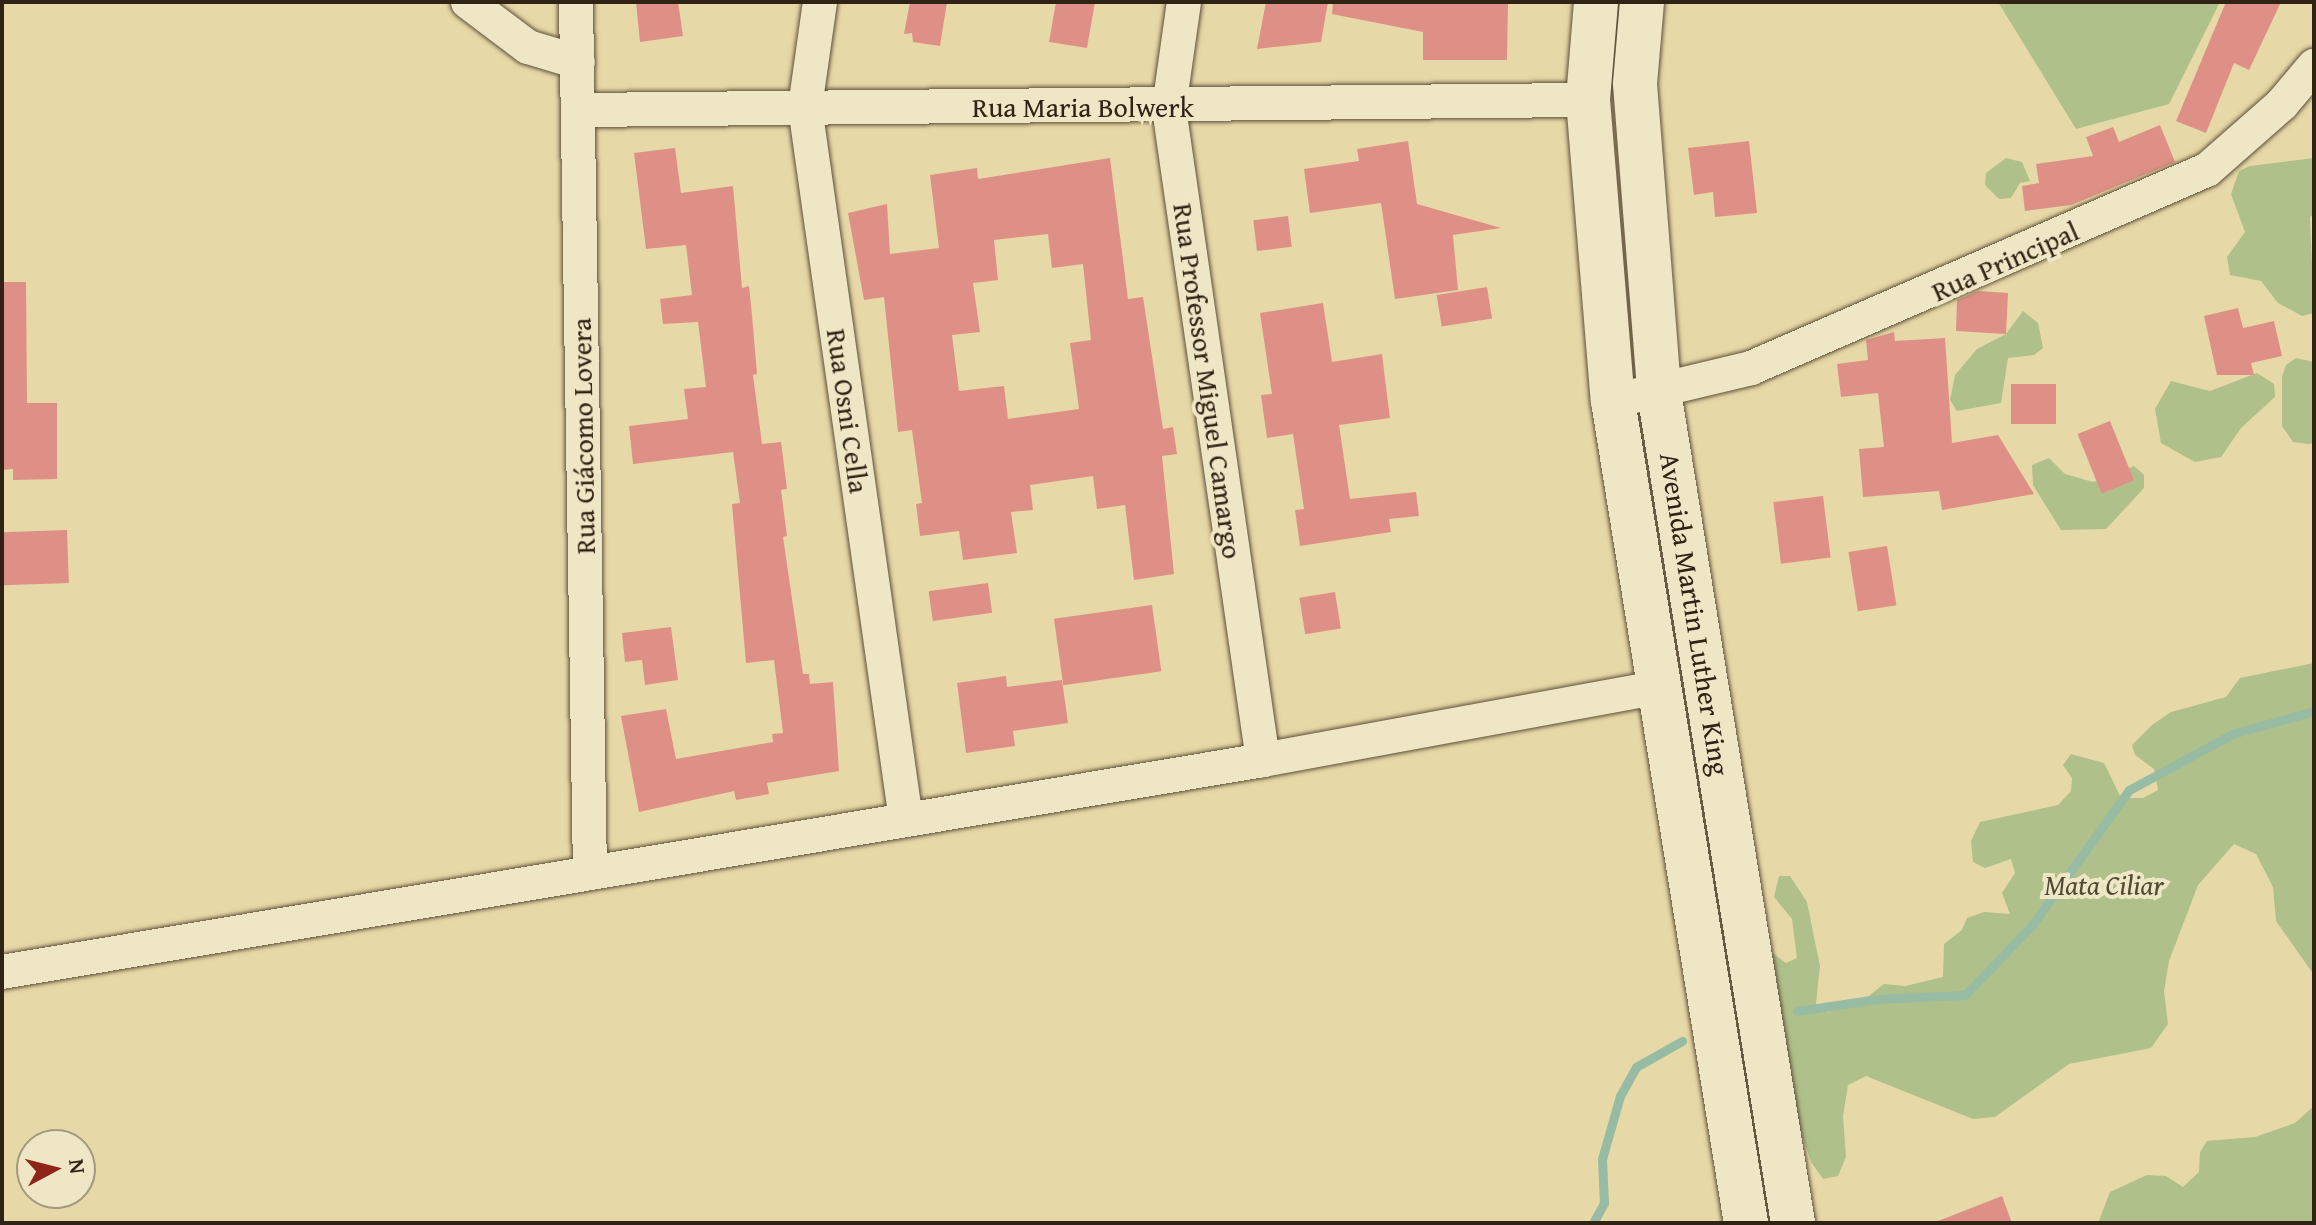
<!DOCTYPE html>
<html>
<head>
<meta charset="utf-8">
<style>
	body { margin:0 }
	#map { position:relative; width:2316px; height:1225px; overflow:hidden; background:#e7d8a7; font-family:"Gentium Book Plus",serif }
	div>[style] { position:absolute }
	.green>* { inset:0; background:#b0c08b }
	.stream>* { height:9px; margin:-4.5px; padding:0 4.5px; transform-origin:4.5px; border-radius:4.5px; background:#97bba3 }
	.building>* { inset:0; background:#df9086; transform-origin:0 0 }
	.roads { filter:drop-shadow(0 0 2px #5e503a) drop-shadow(0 0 2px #5e503a) }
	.street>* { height:34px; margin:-17px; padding:0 17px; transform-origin:17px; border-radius:17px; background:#efe6c6 }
	.secondary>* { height:44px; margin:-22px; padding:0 22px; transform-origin:22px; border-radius:22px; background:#efe6c6 }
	span { translate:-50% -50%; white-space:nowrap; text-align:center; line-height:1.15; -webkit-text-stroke:8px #efe6c6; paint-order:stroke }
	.street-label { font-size:28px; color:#312216 }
	.park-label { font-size:28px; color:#514a33; font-style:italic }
	.frame { position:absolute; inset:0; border:4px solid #312216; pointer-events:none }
	.north { position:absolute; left:16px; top:1129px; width:80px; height:80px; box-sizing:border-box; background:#efe6c6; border:2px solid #a39880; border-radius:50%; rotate:83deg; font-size:22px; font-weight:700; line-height:32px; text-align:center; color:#312216 }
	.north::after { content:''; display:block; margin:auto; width:28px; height:36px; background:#8f2418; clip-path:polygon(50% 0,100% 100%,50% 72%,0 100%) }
</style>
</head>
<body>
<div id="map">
	<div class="green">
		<i style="clip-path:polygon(1998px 2px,2220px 2px,2169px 104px,2076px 129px)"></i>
		<i style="clip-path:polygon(2006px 158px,2022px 162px,2030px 181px,2020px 183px,2011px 198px,1999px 199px,1985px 185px,1986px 173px)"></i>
		<i style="clip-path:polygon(2314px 158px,2314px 214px,2310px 217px,2314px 313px,2302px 316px,2278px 303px,2261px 281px,2230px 275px,2227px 257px,2245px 232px,2231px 194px,2239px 171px,2250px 166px)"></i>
		<i style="clip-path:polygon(2023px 311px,2038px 323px,2043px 348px,2034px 355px,2008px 358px,2001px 403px,1957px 411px,1950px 400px,1955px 375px,1977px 349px,2006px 334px)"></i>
		<i style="clip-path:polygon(2296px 358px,2314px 362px,2314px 443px,2308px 444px,2293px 442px,2282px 426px,2282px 377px,2286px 365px)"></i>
		<i style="clip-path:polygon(2257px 373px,2274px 384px,2275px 397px,2241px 428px,2221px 457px,2195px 462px,2161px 443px,2155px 409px,2171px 381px,2210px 391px)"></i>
		<i style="clip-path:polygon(2049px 458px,2065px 474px,2093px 482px,2134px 466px,2144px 475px,2144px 488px,2106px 529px,2061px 530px,2033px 485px,2032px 465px)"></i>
		<i style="clip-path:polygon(2314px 663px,2314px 975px,2276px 921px,2273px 887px,2256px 854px,2234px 844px,2198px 885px,2169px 961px,2164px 991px,2168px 1024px,2151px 1048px,2069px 1064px,1995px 1117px,1973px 1119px,1866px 1076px,1848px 1085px,1843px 1116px,1846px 1157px,1838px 1176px,1823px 1179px,1811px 1162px,1775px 1054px,1762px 945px,1786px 963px,1797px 958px,1792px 919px,1774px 897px,1779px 876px,1790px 876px,1807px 902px,1820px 966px,1816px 1004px,1827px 1012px,1861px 1002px,1884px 984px,1905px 986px,1943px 977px,1944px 944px,1962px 930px,1967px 918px,1984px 912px,2010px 914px,2002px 893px,2015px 873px,2011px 859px,1985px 868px,1973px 862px,1971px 841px,1980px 822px,2058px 805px,2071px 791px,2072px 778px,2063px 765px,2071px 754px,2104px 763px,2121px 798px,2143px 798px,2158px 790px,2154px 769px,2135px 755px,2132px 745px,2152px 725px,2171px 712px,2226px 697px,2240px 678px)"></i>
		<i style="clip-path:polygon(2314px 1106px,2314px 1223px,2098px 1223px,2110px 1192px,2147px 1175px,2166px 1176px,2183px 1187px,2199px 1172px,2200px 1152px,2207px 1141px,2255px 1137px,2295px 1123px)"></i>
	</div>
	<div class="stream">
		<i style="left:1797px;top:1011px;width:81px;rotate:-8.5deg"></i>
		<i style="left:1877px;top:999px;width:88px;rotate:-2.6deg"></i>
		<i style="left:1965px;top:995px;width:98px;rotate:-46.2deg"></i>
		<i style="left:2033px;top:924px;width:165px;rotate:-54.4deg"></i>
		<i style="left:2129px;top:790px;width:117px;rotate:-28.5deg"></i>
		<i style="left:2232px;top:734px;width:85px;rotate:-15.7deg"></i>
		<i style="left:1593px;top:1223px;width:23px;rotate:-61deg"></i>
		<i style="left:1604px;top:1203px;width:44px;rotate:-92.6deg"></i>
		<i style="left:1602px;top:1159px;width:66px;rotate:-74.1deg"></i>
		<i style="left:1620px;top:1096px;width:33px;rotate:-61deg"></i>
		<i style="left:1636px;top:1067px;width:53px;rotate:-29.5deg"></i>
	</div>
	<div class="building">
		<i style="clip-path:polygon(636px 2px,678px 2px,683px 36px,640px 42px)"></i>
		<i style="clip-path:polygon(910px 2px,947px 2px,940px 46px,913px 42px,912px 33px,904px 34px)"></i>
		<i style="clip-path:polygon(1056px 2px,1095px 2px,1087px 48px,1049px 42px)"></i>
		<i style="clip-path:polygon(1266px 2px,1328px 2px,1321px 42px,1257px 49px)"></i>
		<i style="clip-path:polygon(1333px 2px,1508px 2px,1507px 60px,1423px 60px,1423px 32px,1332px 14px)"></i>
		<i style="clip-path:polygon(2226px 2px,2281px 2px,2249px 70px,2234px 63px,2206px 133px,2176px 121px)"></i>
		<i style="clip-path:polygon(2160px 125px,2175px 162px,2071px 205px,2025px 211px,2022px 186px,2039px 183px,2036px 164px,2093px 156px,2086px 137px,2113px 127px,2119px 142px)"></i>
		<i style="clip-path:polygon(1408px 141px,1417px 204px,1501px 228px,1453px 235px,1458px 290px,1395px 299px,1381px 203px,1310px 213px,1304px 169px,1359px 161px,1357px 149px)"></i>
		<i style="clip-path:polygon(1749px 141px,1757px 213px,1715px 217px,1713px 192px,1694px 195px,1688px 148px)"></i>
		<i style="clip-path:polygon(675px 148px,681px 193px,733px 186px,742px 288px,749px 286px,752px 315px,757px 374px,753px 375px,762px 444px,781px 442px,787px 489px,781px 490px,787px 536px,783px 537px,803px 674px,809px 674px,810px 684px,833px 682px,839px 771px,767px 783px,769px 794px,736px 800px,734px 791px,639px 812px,621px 716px,666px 709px,676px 759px,773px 742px,772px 734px,783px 733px,774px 660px,746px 663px,732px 504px,740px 503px,733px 452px,633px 464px,629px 426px,688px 419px,684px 389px,706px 387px,698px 322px,663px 324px,660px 299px,692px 295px,686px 245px,646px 249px,634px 153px)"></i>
		<i style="clip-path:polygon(evenodd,1110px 158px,1128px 299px,1143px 297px,1163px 429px,1173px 427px,1177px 454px,1162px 456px,1174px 574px,1134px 580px,1125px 505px,1097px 509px,1093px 476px,1030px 485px,1033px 510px,1011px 512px,1017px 553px,963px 560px,959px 531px,920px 536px,916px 504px,922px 503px,912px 430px,898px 432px,884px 297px,864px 300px,848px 213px,887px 204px,890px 254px,939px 248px,930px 175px,977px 168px,978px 179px,1110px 158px,1048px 234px,1052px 268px,1083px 264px,1091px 340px,1070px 343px,1079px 409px,1008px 419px,1004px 386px,959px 391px,952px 335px,980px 332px,973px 283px,998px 280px,994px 240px,1048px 234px)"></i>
		<i style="left:1288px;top:216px;width:31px;height:35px;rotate:83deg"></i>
		<i style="clip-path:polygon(2px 282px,26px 282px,27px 403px,57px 403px,57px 479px,13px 480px,13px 469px,2px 470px)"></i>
		<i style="left:1487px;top:287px;width:32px;height:51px;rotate:81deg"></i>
		<i style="clip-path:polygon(1978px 291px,2008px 293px,2006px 334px,1956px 331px,1957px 300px)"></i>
		<i style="clip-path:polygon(1323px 303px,1332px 362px,1382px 354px,1387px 395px,1390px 418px,1339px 425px,1350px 499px,1416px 492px,1419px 516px,1389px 519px,1391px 532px,1300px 546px,1295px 510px,1304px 509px,1293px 434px,1267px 438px,1261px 395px,1272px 394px,1260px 313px)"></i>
		<i style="clip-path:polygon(2238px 308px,2243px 328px,2274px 321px,2282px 356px,2251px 363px,2254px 375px,2217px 375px,2204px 316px)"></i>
		<i style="clip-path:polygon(1894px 332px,1895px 341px,1945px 338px,1952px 443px,1998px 435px,2034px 494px,1942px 510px,1939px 491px,1863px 497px,1859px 449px,1884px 447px,1878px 393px,1841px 397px,1837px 364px,1868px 360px,1866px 340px)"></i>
		<i style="left:2011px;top:384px;width:45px;height:40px"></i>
		<i style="left:2110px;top:421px;width:64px;height:35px;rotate:68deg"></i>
		<i style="left:1823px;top:496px;width:62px;height:50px;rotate:83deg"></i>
		<i style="left:67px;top:530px;width:53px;height:65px;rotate:88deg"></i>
		<i style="left:1887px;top:546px;width:60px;height:39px;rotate:81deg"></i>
		<i style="left:988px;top:583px;width:30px;height:60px;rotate:82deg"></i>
		<i style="left:1335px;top:592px;width:37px;height:36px;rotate:81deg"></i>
		<i style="left:1152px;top:605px;width:67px;height:99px;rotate:82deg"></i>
		<i style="clip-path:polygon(671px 627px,678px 680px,645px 685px,642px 660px,625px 662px,622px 633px)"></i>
		<i style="clip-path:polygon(1006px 676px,1007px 687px,1062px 680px,1068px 723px,1013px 731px,1015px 746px,966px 753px,957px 683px)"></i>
		<i style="clip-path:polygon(2002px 1196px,2012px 1223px,1938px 1223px,1938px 1221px)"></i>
	</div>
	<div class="roads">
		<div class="street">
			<i style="left:468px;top:2px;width:75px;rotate:36.9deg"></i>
			<i style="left:528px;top:47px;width:52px;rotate:16.7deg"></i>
			<i style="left:576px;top:2px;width:869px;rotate:89.08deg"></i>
			<i style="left:820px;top:2px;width:106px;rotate:98.1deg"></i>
			<i style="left:805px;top:107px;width:720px;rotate:81.94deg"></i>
			<i style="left:1184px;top:2px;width:107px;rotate:98.1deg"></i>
			<i style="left:1169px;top:108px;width:659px;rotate:81.8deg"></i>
			<i style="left:578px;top:110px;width:1010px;rotate:-0.57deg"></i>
			<i style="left:1613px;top:401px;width:142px;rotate:-13.4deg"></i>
			<i style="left:1751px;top:368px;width:497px;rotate:-23.5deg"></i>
			<i style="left:2207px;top:170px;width:100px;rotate:-41.3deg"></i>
			<i style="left:2282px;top:104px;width:50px;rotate:-49.9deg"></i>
			<i style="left:2px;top:972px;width:1279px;rotate:-9.54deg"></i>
			<i style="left:1263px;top:760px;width:406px;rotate:-10.4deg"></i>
		</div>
		<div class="secondary">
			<i style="left:1596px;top:2px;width:98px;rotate:94.7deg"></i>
			<i style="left:1588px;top:100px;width:302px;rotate:85.3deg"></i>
			<i style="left:1613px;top:401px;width:833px;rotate:80.81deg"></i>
			<i style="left:1642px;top:2px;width:82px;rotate:94.9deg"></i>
			<i style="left:1635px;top:84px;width:309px;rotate:85.5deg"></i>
			<i style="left:1659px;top:392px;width:842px;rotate:80.84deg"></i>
		</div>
	</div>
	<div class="street-label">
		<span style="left:1083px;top:107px">Rua Maria Bolwerk</span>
		<span style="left:2005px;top:261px;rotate:-24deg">Rua Principal</span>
		<span style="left:1208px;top:381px;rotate:82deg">Rua Professor Miguel Camargo</span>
		<span style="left:848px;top:411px;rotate:82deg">Rua Osni Cella</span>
		<span style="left:583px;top:436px;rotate:-91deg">Rua Giácomo Lovera</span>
		<span style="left:1695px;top:614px;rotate:81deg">Avenida Martin Luther King</span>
	</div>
	<div class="park-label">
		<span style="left:2104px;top:885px">Mata Ciliar</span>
	</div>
	<div class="frame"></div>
	<div class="north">N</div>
</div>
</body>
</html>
